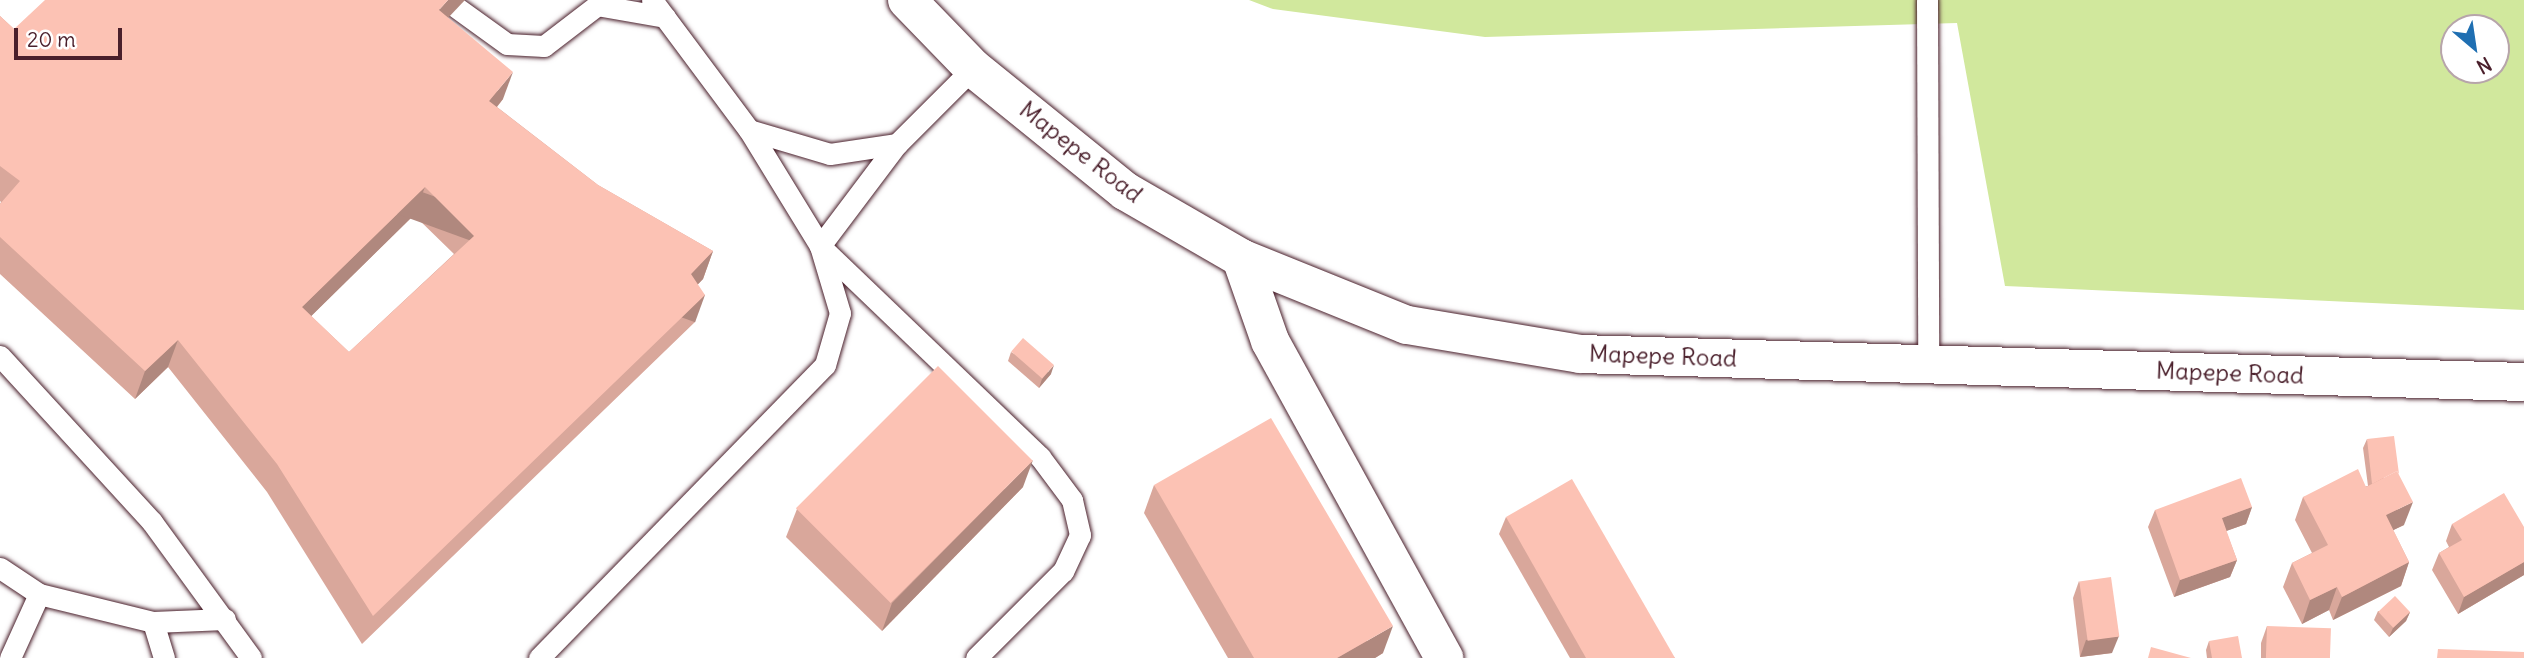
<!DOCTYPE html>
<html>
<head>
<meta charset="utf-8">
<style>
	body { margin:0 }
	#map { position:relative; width:2524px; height:658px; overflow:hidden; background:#fff; font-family:Delius,sans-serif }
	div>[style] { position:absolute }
	.green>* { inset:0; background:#d1e89d }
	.roads { filter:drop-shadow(0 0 2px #4a1f2b) drop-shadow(0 0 2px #4a1f2b) }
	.service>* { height:21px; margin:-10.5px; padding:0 10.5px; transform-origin:10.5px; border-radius:10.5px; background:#fff }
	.minor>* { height:38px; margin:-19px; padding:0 19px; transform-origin:19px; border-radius:19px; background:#fff }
	.wall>* { inset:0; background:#d9a79b }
	.shaded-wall>* { inset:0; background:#b0887e; transform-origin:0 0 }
	.building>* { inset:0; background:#fcc2b4; transform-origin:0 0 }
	span { translate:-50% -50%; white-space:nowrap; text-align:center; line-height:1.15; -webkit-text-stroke:5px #fff; paint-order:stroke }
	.street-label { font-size:24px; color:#4a1f2b }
	.north { position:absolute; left:2440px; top:14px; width:70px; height:70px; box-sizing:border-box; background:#fff; border:2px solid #b7a5aa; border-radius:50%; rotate:151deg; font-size:19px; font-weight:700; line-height:28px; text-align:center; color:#4a1f2b }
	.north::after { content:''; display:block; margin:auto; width:24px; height:32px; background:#1f6fb2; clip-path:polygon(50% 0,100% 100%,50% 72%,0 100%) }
	.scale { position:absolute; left:14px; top:28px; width:108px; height:32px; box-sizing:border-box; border:4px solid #4a1f2b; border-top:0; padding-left:9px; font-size:21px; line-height:24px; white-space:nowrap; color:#4a1f2b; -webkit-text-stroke:5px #fff; paint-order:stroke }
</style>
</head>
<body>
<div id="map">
	<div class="green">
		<i style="clip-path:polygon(evenodd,1249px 0,2524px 0,2524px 310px,2005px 286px,1957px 23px,1485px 37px,1273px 9px,1249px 0,2454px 28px,2496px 28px,2496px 70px,2454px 70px,2454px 28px)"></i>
	</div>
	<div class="roads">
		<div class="service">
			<i style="left:446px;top:0;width:75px;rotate:35.8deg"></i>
			<i style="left:507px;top:44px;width:37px;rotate:3deg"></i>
			<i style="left:544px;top:46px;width:76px;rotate:-37.5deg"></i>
			<i style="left:652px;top:0;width:162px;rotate:53.3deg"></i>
			<i style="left:749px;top:130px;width:136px;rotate:58.5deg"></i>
			<i style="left:820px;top:246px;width:305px;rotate:43.8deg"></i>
			<i style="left:1040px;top:457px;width:54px;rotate:53.3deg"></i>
			<i style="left:1072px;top:500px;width:36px;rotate:77deg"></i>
			<i style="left:1080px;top:535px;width:40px;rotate:115deg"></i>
			<i style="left:1063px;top:571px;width:123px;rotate:135deg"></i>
			<i style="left:1927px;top:0;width:365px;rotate:89.8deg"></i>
			<i style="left:602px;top:6px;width:64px;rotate:9.9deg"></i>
			<i style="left:749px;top:130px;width:84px;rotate:16.5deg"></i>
			<i style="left:830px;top:154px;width:68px;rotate:-8.5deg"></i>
			<i style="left:0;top:356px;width:225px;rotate:47.5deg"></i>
			<i style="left:152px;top:522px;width:168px;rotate:53.9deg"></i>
			<i style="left:0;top:568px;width:47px;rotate:33.7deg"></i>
			<i style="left:39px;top:594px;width:117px;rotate:13.8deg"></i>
			<i style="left:153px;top:622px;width:72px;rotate:-2.4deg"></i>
			<i style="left:153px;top:622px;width:38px;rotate:73deg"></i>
			<i style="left:10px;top:658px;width:70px;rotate:-65.6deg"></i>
			<i style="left:539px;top:658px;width:409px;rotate:-45.7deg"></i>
			<i style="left:825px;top:365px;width:54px;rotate:-73.9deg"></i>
			<i style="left:840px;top:313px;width:70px;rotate:-106.6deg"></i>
			<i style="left:820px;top:246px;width:128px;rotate:-53deg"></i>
			<i style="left:897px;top:144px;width:107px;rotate:-45deg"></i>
		</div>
		<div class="minor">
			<i style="left:907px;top:0;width:95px;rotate:45.9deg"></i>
			<i style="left:973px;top:68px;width:196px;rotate:39deg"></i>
			<i style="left:1125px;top:191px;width:134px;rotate:30deg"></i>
			<i style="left:1241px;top:258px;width:179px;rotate:22deg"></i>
			<i style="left:1407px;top:325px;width:175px;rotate:9.5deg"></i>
			<i style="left:1580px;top:354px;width:944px;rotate:1.7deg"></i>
			<i style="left:1241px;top:258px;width:88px;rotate:70.7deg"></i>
			<i style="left:1270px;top:341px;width:362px;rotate:61.2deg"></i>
		</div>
	</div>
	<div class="wall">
		<i style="clip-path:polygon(evenodd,0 16px,14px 29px,448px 18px,503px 99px,497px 107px,598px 185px,713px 251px,703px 279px,698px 284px,695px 322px,362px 644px,267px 492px,168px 367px,135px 399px,0 274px,0 204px,1px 202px,0 201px,0 16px,414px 215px,454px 254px,349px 352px,311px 316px,414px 215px)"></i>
		<i style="clip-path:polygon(1011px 352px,1051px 374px,1039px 388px,1008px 361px)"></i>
		<i style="clip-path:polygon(2367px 439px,2404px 525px,2393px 530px,2409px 562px,2401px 586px,2333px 620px,2329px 610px,2302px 624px,2283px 587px,2292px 563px,2312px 553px,2295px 520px,2303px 497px,2368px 486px,2363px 448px)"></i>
		<i style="clip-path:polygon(1154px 485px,1383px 653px,1375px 658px,1228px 658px,1144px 513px)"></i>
		<i style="clip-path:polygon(1023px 487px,882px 631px,786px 537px,797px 509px)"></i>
		<i style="clip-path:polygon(2252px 507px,2246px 524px,2226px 531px,2237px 560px,2230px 577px,2174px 597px,2148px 527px,2155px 510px)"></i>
		<i style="clip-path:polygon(1506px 517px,1675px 658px,1570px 658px,1499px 534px)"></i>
		<i style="clip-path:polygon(2452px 524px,2524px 527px,2524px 575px,2458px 614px,2432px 570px,2439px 553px,2449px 547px,2446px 541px)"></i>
		<i style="clip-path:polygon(2079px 581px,2112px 653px,2080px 657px,2073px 598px)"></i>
		<i style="clip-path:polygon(2378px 611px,2410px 612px,2406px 621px,2389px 637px,2374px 620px)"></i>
		<i style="clip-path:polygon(2267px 626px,2330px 658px,2261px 658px,2261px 643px)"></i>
		<i style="clip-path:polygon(2209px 641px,2242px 658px,2207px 658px,2206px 650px)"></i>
	</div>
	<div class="shaded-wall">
		<i style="clip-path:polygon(448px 0,465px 0,429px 38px,439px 10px)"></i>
		<i style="clip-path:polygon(513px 72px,503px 99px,479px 129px,489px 101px)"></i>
		<i style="clip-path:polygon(425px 187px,414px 215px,292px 335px,302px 307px)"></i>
		<i style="clip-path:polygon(713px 251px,703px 279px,681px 302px,691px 274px)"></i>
		<i style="left:705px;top:295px;width:29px;height:462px;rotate:110deg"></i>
		<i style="clip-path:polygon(178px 340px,168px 367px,135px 399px,145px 371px)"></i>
		<i style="clip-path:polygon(1054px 365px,1051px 374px,1039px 388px,1042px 379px)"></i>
		<i style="clip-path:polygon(1033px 460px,1023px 487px,882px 631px,892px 603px)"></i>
		<i style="clip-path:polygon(2413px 502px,2404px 525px,2377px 538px,2386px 515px)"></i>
		<i style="clip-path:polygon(2252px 507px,2246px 524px,2215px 535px,2222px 518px)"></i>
		<i style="clip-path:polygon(2237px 560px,2230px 577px,2174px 597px,2180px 580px)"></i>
		<i style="clip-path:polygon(2409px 562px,2401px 586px,2333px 620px,2342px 597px)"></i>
		<i style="clip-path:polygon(2524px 562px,2524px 575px,2458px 614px,2464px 597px)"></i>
		<i style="clip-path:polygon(2337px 587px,2329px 610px,2302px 624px,2310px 600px)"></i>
		<i style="clip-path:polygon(2410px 612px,2406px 621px,2389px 637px,2393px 628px)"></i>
		<i style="clip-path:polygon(1393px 626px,1383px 653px,1375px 658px,1337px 658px)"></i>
		<i style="clip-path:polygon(2119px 636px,2112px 653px,2080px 657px,2086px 640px)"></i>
	</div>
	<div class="building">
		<i style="clip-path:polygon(evenodd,45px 0,448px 0,439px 10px,513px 72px,489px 101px,598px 185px,713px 251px,691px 274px,705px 295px,373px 616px,277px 464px,178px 340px,145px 371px,0 237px,0 204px,20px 181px,0 166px,0 16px,14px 29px,45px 0,425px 187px,474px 236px,349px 352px,302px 307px,425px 187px)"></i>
		<i style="left:1023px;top:338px;width:41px;height:18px;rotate:41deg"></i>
		<i style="left:938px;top:366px;width:134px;height:201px;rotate:45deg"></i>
		<i style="clip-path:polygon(1271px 418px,1393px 626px,1337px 658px,1254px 658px,1154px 485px)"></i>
		<i style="clip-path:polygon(2394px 436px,2399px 474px,2397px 471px,2372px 484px,2367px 439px)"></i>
		<i style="clip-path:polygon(2358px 469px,2366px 487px,2397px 471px,2413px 502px,2386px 515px,2409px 562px,2342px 597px,2337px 587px,2310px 600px,2292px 563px,2328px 545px,2303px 497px)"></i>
		<i style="clip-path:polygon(2241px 478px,2252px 507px,2222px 518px,2237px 560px,2180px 580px,2155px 510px)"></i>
		<i style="clip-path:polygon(1572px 479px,1675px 658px,1586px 658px,1506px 517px)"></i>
		<i style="clip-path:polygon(2504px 493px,2524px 527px,2524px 562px,2464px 597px,2439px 553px,2462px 540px,2452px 524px)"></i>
		<i style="left:2111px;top:577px;width:60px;height:32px;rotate:82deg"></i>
		<i style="left:2395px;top:596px;width:22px;height:23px;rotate:47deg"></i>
		<i style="left:2267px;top:626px;width:64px;height:32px;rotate:2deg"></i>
		<i style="clip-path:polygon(2238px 636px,2242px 658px,2212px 658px,2209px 641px)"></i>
		<i style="clip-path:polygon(2151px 647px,2191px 658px,2148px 658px)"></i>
		<i style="clip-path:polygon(2438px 649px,2524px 652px,2524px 658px,2437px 658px)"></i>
	</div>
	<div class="street-label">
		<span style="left:1081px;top:152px;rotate:38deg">Mapepe Road</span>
		<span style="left:1663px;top:356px;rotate:2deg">Mapepe Road</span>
		<span style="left:2230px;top:373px;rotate:2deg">Mapepe Road</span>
	</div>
	<div class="north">N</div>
	<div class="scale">20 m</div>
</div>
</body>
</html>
